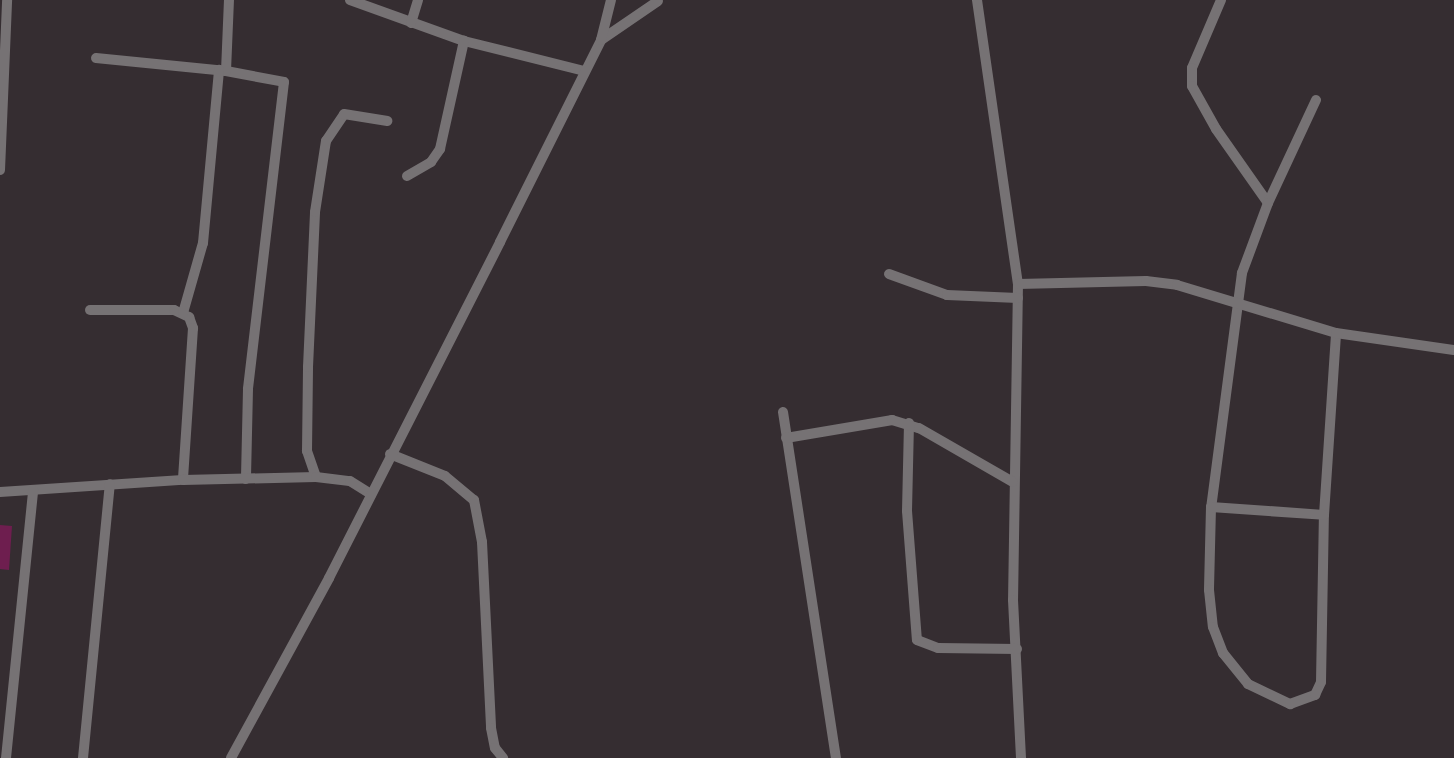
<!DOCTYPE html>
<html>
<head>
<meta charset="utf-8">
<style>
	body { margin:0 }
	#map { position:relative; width:1454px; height:758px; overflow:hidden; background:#352d31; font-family:Quicksand,sans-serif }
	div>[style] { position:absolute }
	.building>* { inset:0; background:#6e1e4f }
	.minor>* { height:10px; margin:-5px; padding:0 5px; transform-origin:5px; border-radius:5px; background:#767274 }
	span { translate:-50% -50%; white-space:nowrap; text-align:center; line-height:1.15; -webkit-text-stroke:5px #2b2327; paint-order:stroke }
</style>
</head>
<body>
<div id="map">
	<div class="building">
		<i style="clip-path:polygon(0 525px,12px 526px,9px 570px,0 569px)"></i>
	</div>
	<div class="minor">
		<i style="left:350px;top:0;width:121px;rotate:19.8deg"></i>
		<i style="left:464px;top:41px;width:124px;rotate:14deg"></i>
		<i style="left:977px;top:0;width:287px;rotate:81.8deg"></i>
		<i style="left:1018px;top:284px;width:316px;rotate:90.9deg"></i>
		<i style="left:1013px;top:600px;width:158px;rotate:87.1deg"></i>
		<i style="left:1221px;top:0;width:74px;rotate:113.1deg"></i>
		<i style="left:1192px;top:68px;width:18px;rotate:90deg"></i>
		<i style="left:1192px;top:86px;width:49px;rotate:60.8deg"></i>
		<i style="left:1216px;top:129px;width:90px;rotate:54.9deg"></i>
		<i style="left:411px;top:23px;width:24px;rotate:-73deg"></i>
		<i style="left:601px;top:40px;width:69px;rotate:-34.4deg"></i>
		<i style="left:96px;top:58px;width:131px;rotate:5.7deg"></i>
		<i style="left:226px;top:71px;width:59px;rotate:10.7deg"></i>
		<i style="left:284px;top:82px;width:309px;rotate:96.7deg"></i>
		<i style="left:248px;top:389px;width:90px;rotate:91.3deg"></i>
		<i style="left:226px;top:71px;width:71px;rotate:-87.6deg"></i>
		<i style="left:1316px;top:100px;width:114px;rotate:115deg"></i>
		<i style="left:1268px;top:203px;width:75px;rotate:110.4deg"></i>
		<i style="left:1242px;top:273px;width:236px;rotate:97.5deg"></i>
		<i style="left:1211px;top:507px;width:83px;rotate:91.4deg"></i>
		<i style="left:1209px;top:590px;width:37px;rotate:84deg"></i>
		<i style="left:1213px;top:627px;width:28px;rotate:69deg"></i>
		<i style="left:1223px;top:653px;width:40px;rotate:51deg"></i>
		<i style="left:1248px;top:684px;width:47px;rotate:25.5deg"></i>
		<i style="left:1290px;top:704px;width:27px;rotate:-20deg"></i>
		<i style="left:1315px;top:695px;width:14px;rotate:-65deg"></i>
		<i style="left:1321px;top:682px;width:167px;rotate:-89deg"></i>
		<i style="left:1324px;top:515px;width:182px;rotate:-86.2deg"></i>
		<i style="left:0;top:170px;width:170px;rotate:-87.6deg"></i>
		<i style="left:407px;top:176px;width:28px;rotate:-30deg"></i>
		<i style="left:431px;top:162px;width:16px;rotate:-55deg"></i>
		<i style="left:440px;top:149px;width:111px;rotate:-77.5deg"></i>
		<i style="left:889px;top:274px;width:62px;rotate:19.9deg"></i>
		<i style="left:947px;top:295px;width:71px;rotate:2.4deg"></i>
		<i style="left:1018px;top:284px;width:128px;rotate:-1.3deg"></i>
		<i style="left:1146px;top:281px;width:31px;rotate:7deg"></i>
		<i style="left:1177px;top:285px;width:166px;rotate:16.8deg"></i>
		<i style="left:1336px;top:333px;width:119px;rotate:8.2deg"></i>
		<i style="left:90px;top:310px;width:84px"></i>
		<i style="left:174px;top:310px;width:17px;rotate:25deg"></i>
		<i style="left:189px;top:317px;width:12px;rotate:70deg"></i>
		<i style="left:193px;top:328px;width:152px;rotate:93.8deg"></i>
		<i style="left:183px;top:313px;width:73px;rotate:-74.1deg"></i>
		<i style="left:203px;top:243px;width:174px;rotate:-84.7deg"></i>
		<i style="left:783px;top:412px;width:350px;rotate:81.3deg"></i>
		<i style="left:909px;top:423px;width:88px;rotate:91.3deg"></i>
		<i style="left:907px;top:511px;width:129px;rotate:85.6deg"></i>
		<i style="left:917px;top:640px;width:22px;rotate:21deg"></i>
		<i style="left:938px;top:648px;width:79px;rotate:0.7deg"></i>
		<i style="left:786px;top:438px;width:108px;rotate:-9.6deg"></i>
		<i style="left:892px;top:420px;width:28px;rotate:17deg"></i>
		<i style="left:919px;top:428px;width:108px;rotate:29.9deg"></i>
		<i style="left:390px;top:454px;width:59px;rotate:21.8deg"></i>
		<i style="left:445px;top:476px;width:38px;rotate:40deg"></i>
		<i style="left:474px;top:500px;width:43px;rotate:79.2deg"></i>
		<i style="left:482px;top:542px;width:186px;rotate:87.2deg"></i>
		<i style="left:491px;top:728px;width:20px;rotate:79deg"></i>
		<i style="left:495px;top:748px;width:13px;rotate:51deg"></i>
		<i style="left:316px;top:477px;width:28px;rotate:-109deg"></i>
		<i style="left:307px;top:451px;width:84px;rotate:-89.3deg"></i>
		<i style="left:308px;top:367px;width:155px;rotate:-87.4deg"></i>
		<i style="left:315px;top:212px;width:72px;rotate:-81.2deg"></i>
		<i style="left:326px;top:141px;width:32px;rotate:-56deg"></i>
		<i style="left:344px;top:114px;width:44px;rotate:9.2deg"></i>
		<i style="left:0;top:492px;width:183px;rotate:-3.8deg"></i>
		<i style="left:183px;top:480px;width:133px;rotate:-1.3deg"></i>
		<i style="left:316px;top:477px;width:34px;rotate:7deg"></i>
		<i style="left:350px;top:481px;width:25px;rotate:32deg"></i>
		<i style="left:1211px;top:507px;width:113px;rotate:4deg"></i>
		<i style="left:6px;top:758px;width:269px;rotate:-84.2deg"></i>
		<i style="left:83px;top:758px;width:275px;rotate:-84.4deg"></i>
		<i style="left:231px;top:758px;width:205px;rotate:-61.4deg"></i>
		<i style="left:329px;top:578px;width:377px;rotate:-63deg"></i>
		<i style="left:500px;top:242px;width:226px;rotate:-63.4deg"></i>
		<i style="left:601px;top:40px;width:41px;rotate:-76deg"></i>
	</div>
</div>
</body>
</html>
